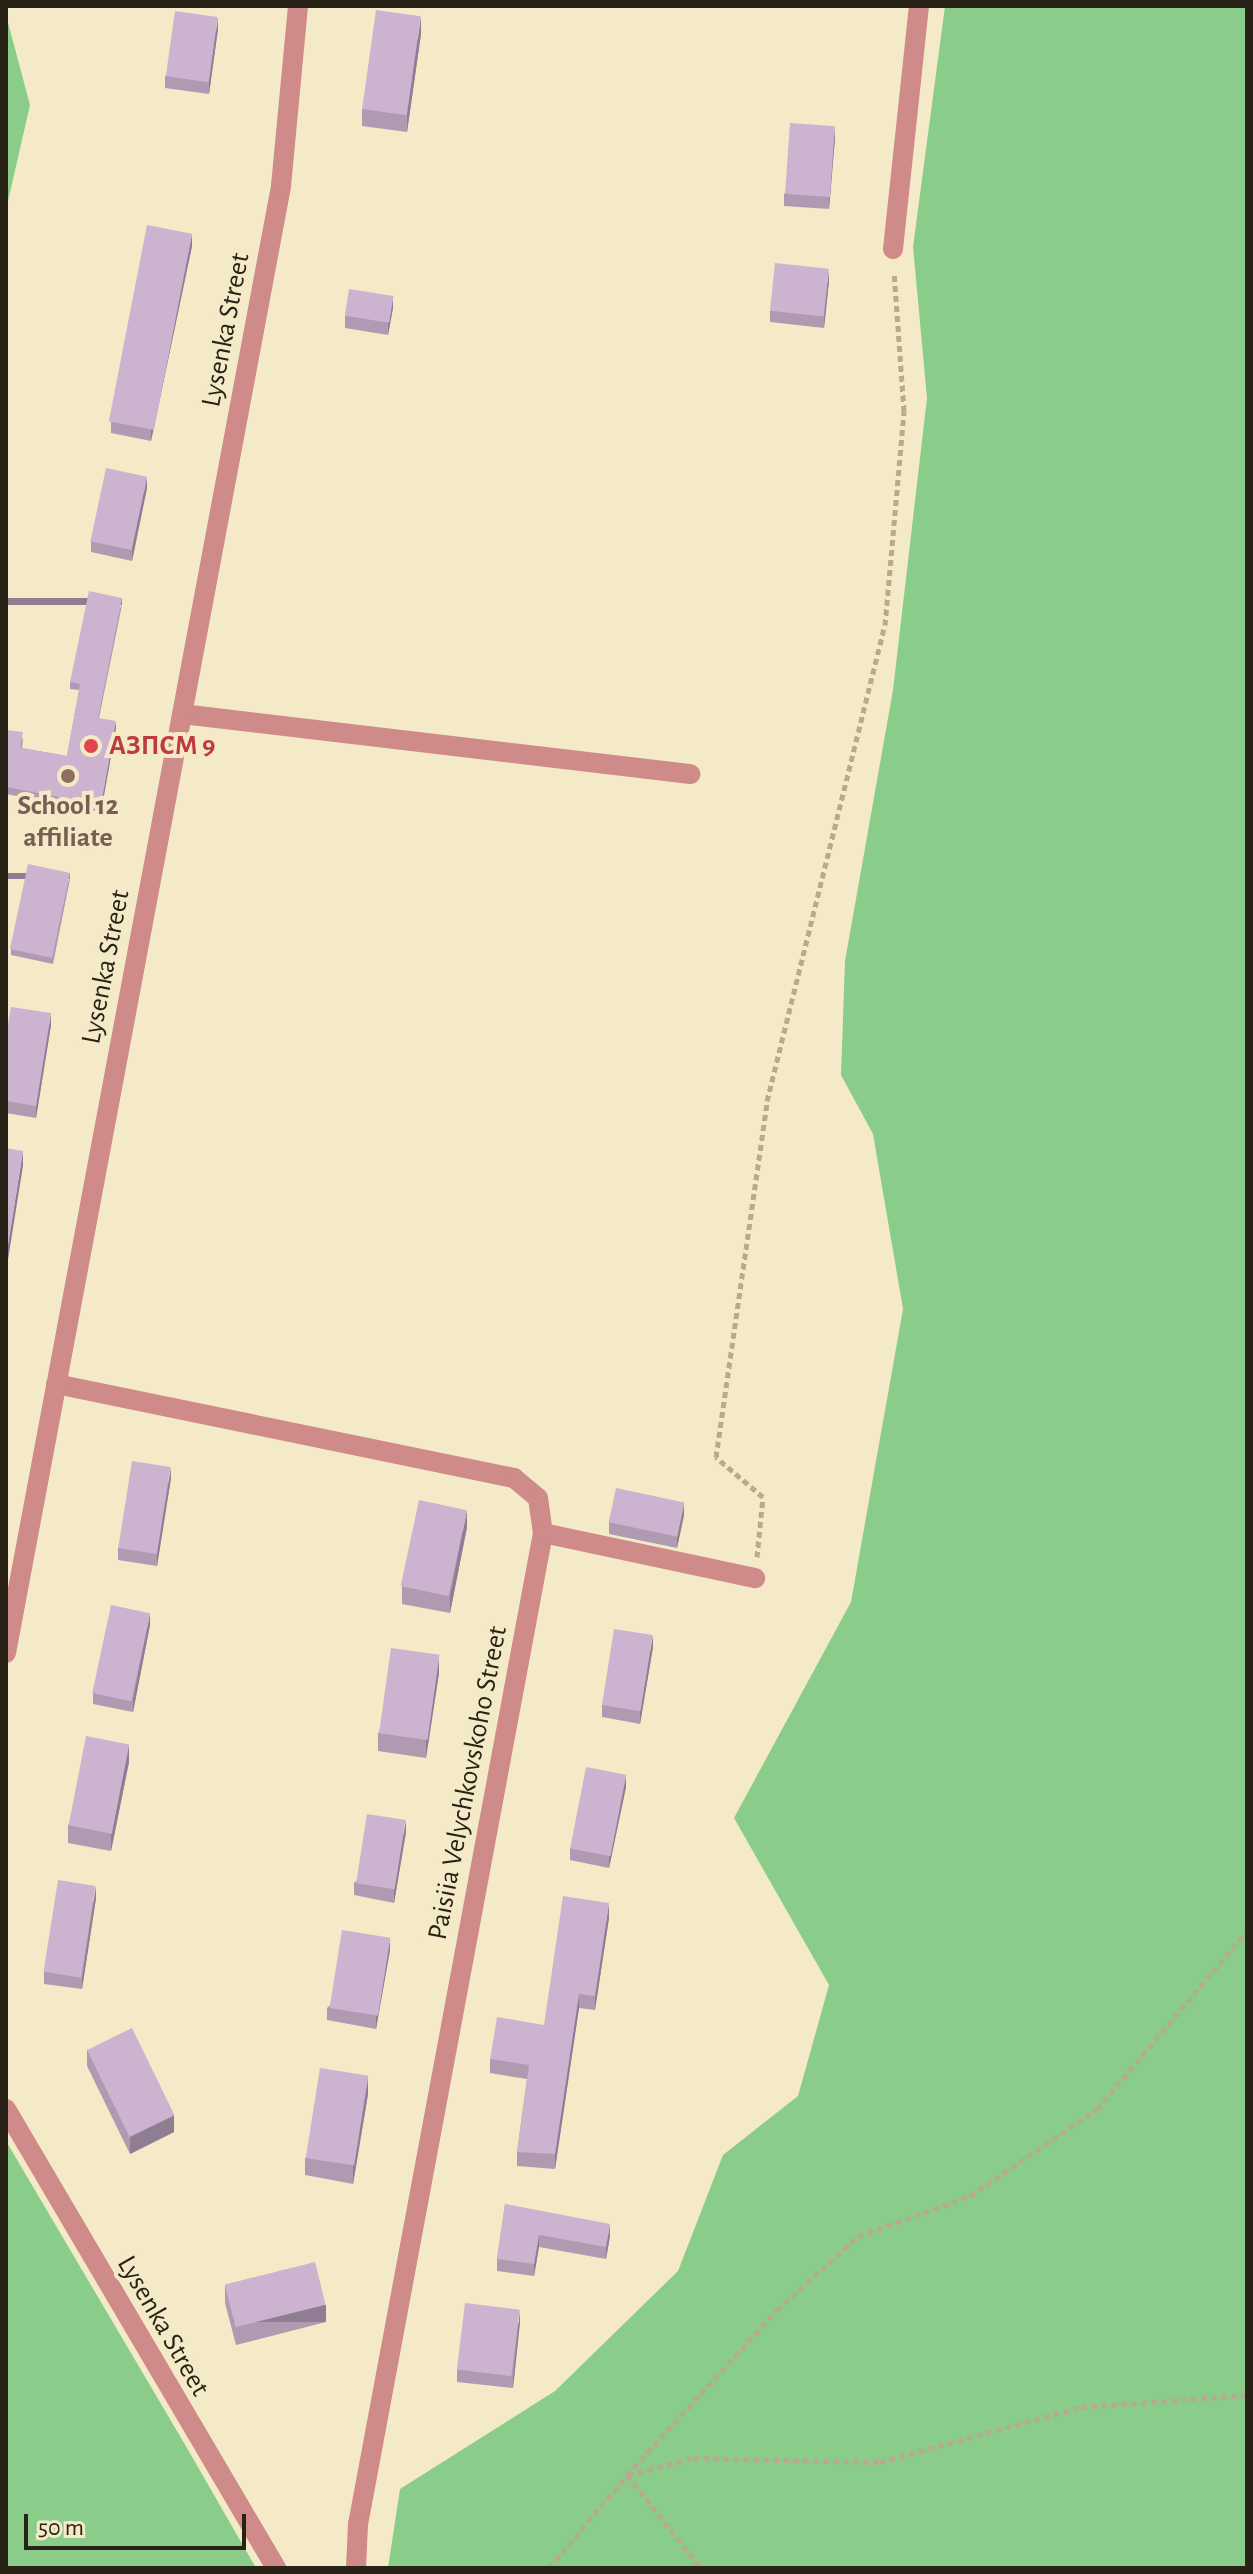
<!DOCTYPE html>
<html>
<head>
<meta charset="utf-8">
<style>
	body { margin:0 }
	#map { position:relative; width:1253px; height:2574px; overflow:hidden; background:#f5eac7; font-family:"Alegreya Sans",sans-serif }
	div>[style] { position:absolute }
	.green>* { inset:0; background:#8acd8a }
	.path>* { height:5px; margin-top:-2.5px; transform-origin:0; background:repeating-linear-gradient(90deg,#b5ab8f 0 6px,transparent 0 10px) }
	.minor>* { height:20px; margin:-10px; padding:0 10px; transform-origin:10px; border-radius:10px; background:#cf8a8a }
	.wall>* { inset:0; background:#af9ab2 }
	.shaded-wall>* { inset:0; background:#8f7d91; transform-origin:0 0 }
	.building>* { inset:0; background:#ccb3cf; transform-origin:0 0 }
	.dots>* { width:22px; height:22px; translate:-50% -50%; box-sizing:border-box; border:4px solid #f5eac7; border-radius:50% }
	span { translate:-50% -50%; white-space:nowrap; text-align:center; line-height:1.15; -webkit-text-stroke:8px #f5eac7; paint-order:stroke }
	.street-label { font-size:28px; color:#282316 }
	.health-label { font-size:28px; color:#be3a42; font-weight:700 }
	.left { translate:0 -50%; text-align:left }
	.education-label { font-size:28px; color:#785e54; font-weight:700 }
	.frame { position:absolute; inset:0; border:8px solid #282316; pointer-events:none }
	.scale { position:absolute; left:24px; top:2514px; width:222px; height:36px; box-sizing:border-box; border:4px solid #282316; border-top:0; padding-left:10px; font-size:24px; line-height:28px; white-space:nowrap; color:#282316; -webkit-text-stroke:6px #f5eac7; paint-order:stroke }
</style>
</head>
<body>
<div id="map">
	<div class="green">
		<i style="clip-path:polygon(945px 6px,1247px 6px,1247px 2568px,388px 2568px,400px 2489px,555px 2391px,678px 2271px,723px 2155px,798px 2096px,829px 1985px,734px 1818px,851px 1602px,903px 1309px,873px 1134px,841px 1075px,845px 961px,893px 690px,927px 398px,913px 247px)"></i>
		<i style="clip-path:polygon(6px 15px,30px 105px,6px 210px)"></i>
		<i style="clip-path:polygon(6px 2141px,187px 2448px,256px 2568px,6px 2568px)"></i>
	</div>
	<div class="path">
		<i style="left:757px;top:1557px;width:60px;rotate:-84.3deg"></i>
		<i style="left:763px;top:1497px;width:62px;rotate:-139.6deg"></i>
		<i style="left:716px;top:1457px;width:360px;rotate:-81.8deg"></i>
		<i style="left:767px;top:1101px;width:490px;rotate:-76.1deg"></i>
		<i style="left:885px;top:625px;width:215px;rotate:-84.9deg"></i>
		<i style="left:904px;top:411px;width:139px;rotate:-94.1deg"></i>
		<i style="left:627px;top:2475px;width:223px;rotate:-47.7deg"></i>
		<i style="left:777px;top:2310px;width:110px;rotate:-42.4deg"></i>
		<i style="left:858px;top:2236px;width:119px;rotate:-19.7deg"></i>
		<i style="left:970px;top:2196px;width:154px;rotate:-34.4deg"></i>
		<i style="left:1097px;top:2109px;width:233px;rotate:-49.9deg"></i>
		<i style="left:628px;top:2475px;width:67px;rotate:-14.7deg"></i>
		<i style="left:693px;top:2458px;width:187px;rotate:1.2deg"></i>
		<i style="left:880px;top:2462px;width:208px;rotate:-15.3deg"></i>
		<i style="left:1081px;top:2407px;width:166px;rotate:-4.1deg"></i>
		<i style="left:549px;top:2568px;width:121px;rotate:-50deg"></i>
		<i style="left:627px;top:2475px;width:119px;rotate:51.5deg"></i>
	</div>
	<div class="minor">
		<i style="left:893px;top:249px;width:244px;rotate:-83.9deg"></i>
		<i style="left:182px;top:714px;width:512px;rotate:6.74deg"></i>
		<i style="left:56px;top:1384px;width:468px;rotate:11.6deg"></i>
		<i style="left:514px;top:1478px;width:31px;rotate:40deg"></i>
		<i style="left:538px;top:1498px;width:35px;rotate:82deg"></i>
		<i style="left:543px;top:1533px;width:1008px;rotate:100.57deg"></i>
		<i style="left:358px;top:2524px;width:44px;rotate:92.6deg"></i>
		<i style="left:543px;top:1533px;width:217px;rotate:12deg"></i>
		<i style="left:6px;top:1653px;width:1493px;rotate:-79.38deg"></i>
		<i style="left:281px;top:186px;width:181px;rotate:-84.6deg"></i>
		<i style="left:6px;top:2109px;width:533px;rotate:59.53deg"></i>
	</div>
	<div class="wall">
		<i style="clip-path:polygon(218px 29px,209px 94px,165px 88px,165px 76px)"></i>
		<i style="clip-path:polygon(421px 34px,407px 132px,362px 126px,362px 109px)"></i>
		<i style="clip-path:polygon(835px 138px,829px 209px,784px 206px,784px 194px)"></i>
		<i style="clip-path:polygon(192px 246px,151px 441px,111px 433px,111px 422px)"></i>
		<i style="clip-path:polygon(829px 281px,824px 328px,770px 322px,770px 311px)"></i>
		<i style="clip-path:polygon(393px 308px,388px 335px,345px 328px,345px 316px)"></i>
		<i style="clip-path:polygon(147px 488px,132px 561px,91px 552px,91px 541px)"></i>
		<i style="clip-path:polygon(122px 605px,99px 718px,116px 728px,101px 812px,6px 794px,6px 730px,23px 739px,22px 748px,67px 756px,79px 690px,70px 689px,70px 682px)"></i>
		<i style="clip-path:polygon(70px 879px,53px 964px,11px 955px,11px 949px)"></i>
		<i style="clip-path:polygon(51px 1025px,36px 1118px,6px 1113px,6px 1036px)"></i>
		<i style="clip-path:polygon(171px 1478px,157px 1566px,118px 1560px,118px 1548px)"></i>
		<i style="clip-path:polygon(684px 1515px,677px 1548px,609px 1534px,609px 1522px)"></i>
		<i style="clip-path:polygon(467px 1527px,450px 1613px,402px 1604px,402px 1586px)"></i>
		<i style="clip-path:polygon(150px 1625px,133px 1712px,93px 1704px,93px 1693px)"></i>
		<i style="clip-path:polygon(653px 1647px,640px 1724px,602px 1717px,602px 1705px)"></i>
		<i style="clip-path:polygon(439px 1673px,426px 1758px,378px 1751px,378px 1733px)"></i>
		<i style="clip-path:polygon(129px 1762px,111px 1851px,68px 1843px,68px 1825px)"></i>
		<i style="clip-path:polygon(626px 1787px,609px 1868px,570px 1860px,570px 1848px)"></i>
		<i style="clip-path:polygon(406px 1832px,394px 1903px,354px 1895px,354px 1883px)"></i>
		<i style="clip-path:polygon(96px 1898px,82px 1989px,44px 1984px,44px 1972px)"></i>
		<i style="clip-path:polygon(609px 1918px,595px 2010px,579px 2008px,555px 2169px,517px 2166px,517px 2152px,527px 2079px,490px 2073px,490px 2059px,544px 2025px)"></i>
		<i style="clip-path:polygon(390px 1950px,376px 2029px,327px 2020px,327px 2008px)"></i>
		<i style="clip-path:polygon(87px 2049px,174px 2132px,130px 2154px,87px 2066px)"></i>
		<i style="clip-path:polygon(368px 2094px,353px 2184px,305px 2175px,305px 2158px)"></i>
		<i style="clip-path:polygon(505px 2204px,610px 2236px,606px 2259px,539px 2247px,534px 2276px,497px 2271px,497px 2259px)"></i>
		<i style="clip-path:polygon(225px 2285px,326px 2322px,236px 2345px,225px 2303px)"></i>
		<i style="clip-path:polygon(520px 2322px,513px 2388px,457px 2382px,457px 2370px)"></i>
	</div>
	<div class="shaded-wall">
		<i style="clip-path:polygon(421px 16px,421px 34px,407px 132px,407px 115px)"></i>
		<i style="clip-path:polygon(218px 17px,218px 29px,209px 94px,209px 82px)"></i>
		<i style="clip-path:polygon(835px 126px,835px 138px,829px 209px,829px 198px)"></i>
		<i style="clip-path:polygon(192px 234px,192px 246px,151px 441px,151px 430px)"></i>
		<i style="clip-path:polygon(829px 269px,829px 281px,824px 328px,824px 316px)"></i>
		<i style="clip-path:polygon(393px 296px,393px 308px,388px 335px,388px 323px)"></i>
		<i style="clip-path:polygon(147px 477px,147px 488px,132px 561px,132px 549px)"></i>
		<i style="left:122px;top:598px;width:7px;height:122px;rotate:90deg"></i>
		<i style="clip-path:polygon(116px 721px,116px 728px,101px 812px,101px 805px)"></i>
		<i style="left:70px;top:873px;width:6px;height:87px;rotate:90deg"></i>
		<i style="clip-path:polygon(51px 1013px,51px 1025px,36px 1118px,36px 1106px)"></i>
		<i style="clip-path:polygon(23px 1151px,23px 1166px,6px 1272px,6px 1257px)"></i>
		<i style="clip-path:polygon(171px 1467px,171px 1478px,157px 1566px,157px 1554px)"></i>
		<i style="clip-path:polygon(684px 1503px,684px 1515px,677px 1548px,677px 1536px)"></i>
		<i style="clip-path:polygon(467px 1510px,467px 1527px,450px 1613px,450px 1596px)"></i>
		<i style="clip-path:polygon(150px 1613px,150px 1625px,133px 1712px,133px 1700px)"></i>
		<i style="clip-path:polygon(653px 1635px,653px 1647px,640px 1724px,640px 1712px)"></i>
		<i style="clip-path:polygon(439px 1655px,439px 1673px,426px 1758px,426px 1740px)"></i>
		<i style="clip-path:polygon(129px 1744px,129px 1762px,111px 1851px,111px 1834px)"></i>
		<i style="clip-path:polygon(626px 1775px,626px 1787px,609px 1868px,609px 1856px)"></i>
		<i style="clip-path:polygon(406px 1820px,406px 1832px,394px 1903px,394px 1891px)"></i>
		<i style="clip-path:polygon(96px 1886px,96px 1898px,82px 1989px,82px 1978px)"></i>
		<i style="clip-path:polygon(609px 1903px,609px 1918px,595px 2010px,595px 1996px)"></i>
		<i style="clip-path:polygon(390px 1938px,390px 1950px,376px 2029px,376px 2017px)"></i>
		<i style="clip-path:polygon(579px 1994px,579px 2008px,555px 2169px,555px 2154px)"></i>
		<i style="clip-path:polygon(368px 2076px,368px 2094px,353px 2184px,353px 2166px)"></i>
		<i style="clip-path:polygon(174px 2115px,174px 2132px,130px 2154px,130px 2136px)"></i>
		<i style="clip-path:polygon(610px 2224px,610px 2236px,606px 2259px,606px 2247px)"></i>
		<i style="clip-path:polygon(539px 2235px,539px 2247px,534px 2276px,534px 2264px)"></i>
		<i style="left:326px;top:2305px;width:17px;height:93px;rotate:90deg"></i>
		<i style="clip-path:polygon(520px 2310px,520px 2322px,513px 2388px,513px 2376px)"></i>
	</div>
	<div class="building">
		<i style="left:376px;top:10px;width:45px;height:100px;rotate:8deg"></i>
		<i style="left:175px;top:11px;width:43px;height:66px;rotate:8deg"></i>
		<i style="left:790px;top:123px;width:45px;height:71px;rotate:4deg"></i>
		<i style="left:147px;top:225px;width:46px;height:200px;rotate:11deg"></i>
		<i style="left:775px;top:263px;width:54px;height:48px;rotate:6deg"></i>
		<i style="left:349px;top:289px;width:45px;height:27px;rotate:9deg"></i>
		<i style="left:106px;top:468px;width:42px;height:75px;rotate:12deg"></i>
		<i style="clip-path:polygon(89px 591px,122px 598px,98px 718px,116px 721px,101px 805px,6px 787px,6px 730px,23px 732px,20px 748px,67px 756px,80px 684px,70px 682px)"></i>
		<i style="left:28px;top:864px;width:43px;height:87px;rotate:12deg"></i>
		<i style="clip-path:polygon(11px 1007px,51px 1013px,36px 1106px,6px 1101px,6px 1036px)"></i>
		<i style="clip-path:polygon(6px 1148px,23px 1151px,6px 1257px)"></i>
		<i style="left:132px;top:1461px;width:39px;height:88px;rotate:9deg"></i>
		<i style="left:616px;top:1488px;width:70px;height:35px;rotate:12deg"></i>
		<i style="left:419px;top:1500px;width:49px;height:88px;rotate:12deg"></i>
		<i style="left:111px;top:1605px;width:40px;height:90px;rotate:12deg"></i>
		<i style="left:614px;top:1629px;width:39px;height:77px;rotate:9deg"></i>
		<i style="left:391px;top:1648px;width:49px;height:86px;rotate:8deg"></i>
		<i style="left:86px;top:1736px;width:44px;height:91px;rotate:11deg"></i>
		<i style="left:586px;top:1767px;width:41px;height:83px;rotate:11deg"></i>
		<i style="left:367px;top:1814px;width:39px;height:70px;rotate:9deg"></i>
		<i style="left:58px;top:1880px;width:38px;height:93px;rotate:9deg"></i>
		<i style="clip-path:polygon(563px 1896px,609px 1903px,595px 1996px,579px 1994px,555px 2154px,517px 2152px,529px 2065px,490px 2059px,497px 2017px,544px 2025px)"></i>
		<i style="left:342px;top:1930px;width:49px;height:79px;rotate:9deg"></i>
		<i style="left:132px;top:2028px;width:97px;height:50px;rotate:64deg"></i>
		<i style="left:320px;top:2068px;width:49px;height:91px;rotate:9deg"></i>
		<i style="clip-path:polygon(505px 2204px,610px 2224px,606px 2247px,539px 2235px,534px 2264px,497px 2259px)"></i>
		<i style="left:315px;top:2262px;width:44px;height:93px;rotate:76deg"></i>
		<i style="left:465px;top:2303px;width:55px;height:67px;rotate:7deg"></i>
	</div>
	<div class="dots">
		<i style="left:91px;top:746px;background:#e0444e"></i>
		<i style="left:68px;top:776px;background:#8d6e63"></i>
	</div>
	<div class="street-label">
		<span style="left:226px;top:330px;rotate:-79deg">Lysenka Street</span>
		<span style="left:106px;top:967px;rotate:-79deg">Lysenka Street</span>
		<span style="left:468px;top:1783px;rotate:-79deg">Paisiia Velychkovskoho Street</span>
		<span style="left:163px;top:2326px;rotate:60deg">Lysenka Street</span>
	</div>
	<div class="health-label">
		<span class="left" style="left:109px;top:746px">АЗПСМ 9</span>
	</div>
	<div class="education-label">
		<span style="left:68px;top:822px">School 12<br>affiliate</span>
	</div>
	<div class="frame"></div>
	<div class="scale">50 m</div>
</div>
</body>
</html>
